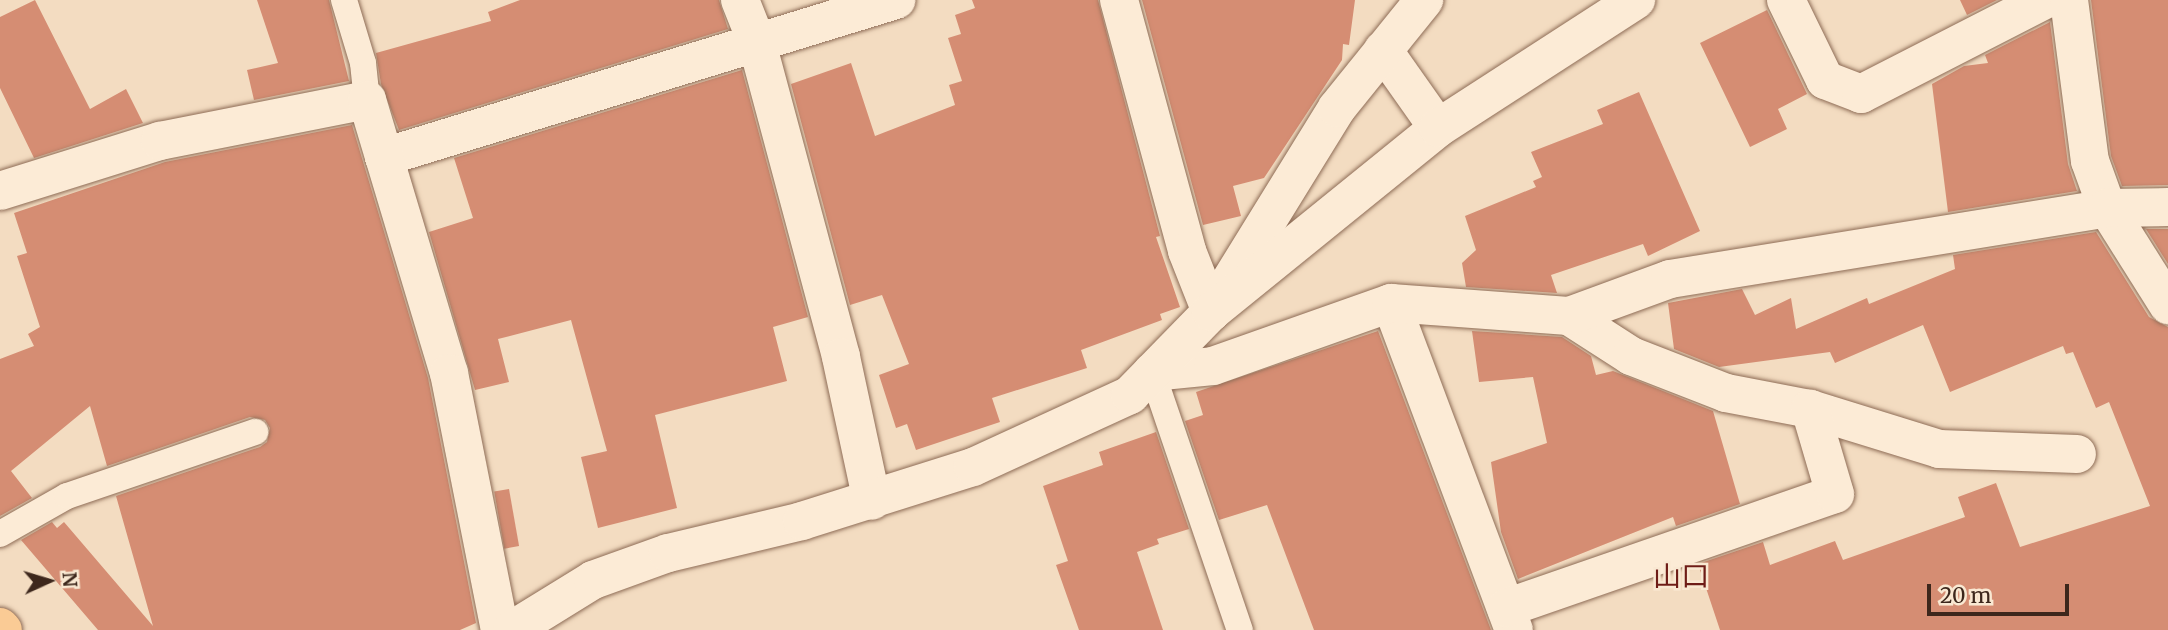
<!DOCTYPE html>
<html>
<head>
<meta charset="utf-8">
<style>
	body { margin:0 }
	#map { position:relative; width:2168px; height:630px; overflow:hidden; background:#f3dcc1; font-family:Merriweather,"Noto Sans JP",serif }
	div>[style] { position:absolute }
	.building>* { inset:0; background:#d58d73; transform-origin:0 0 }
	.roads { filter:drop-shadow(0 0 2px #8e6c56) drop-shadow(0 0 2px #8e6c56) }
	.lane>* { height:26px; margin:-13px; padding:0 13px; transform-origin:13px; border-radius:13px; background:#fcebd6 }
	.street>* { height:38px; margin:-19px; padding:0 19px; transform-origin:19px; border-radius:19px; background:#fcebd6 }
	.secondary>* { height:38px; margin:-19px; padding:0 19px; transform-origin:19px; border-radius:19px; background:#fcebd6 }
	.primary>* { height:38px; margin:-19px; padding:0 19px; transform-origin:19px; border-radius:19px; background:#facb95 }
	span { translate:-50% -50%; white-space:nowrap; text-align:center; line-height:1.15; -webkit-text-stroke:5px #f9e8d2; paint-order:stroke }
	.quarter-label { font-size:28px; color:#6e1c17 }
	.north { position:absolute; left:14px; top:546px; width:70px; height:70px; -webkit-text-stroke:5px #f9e8d2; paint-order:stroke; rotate:86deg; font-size:19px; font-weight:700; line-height:28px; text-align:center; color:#3d271c }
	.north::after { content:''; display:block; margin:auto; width:24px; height:32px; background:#3d271c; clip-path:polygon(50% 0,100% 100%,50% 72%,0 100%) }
	.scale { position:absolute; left:1927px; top:584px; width:142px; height:32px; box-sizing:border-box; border:4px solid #3d271c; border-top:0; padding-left:9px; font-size:21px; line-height:24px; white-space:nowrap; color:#3d271c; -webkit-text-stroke:5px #f9e8d2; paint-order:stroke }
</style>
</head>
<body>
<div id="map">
	<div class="building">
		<i style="clip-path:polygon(35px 0,90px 109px,126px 89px,143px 123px,34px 158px,0 88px,0 17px)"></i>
		<i style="clip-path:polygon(257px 0,329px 0,349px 81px,254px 100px,247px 70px,278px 63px)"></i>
		<i style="clip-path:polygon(520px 0,719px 0,728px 29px,399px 130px,381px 84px,376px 53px,491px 21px,488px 12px)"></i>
		<i style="clip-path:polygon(972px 0,1098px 0,1160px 236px,1156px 237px,1180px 307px,1160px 314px,1162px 320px,1081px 350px,1087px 368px,992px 398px,1000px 422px,916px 450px,907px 424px,896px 428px,879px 375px,909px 364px,882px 295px,850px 305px,791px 84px,851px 63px,875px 136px,955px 105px,949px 85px,962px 81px,948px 38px,961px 34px,955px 15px,975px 8px)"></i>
		<i style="clip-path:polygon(1142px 0,1355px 0,1349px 45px,1343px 44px,1342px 60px,1264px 178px,1233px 186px,1241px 216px,1203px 225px)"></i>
		<i style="clip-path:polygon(1960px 0,1997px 0,1967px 15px)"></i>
		<i style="clip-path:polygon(2091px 0,2168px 0,2168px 185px,2122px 186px,2111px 156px)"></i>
		<i style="clip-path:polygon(1767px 10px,1807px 94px,1778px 109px,1787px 129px,1750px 147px,1700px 43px)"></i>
		<i style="clip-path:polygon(2050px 22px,2068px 164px,2077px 191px,1948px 212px,1932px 84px,1964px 66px,1988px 63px,1985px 55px)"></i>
		<i style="clip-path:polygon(742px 70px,808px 317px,773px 327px,787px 381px,655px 415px,677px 508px,598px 528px,581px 457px,607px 451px,571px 320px,498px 339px,509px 382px,475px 390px,429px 232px,473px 218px,454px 158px)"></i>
		<i style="clip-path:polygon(1639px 92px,1700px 231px,1648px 256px,1643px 244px,1551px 275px,1557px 293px,1466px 287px,1462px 263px,1476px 250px,1465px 216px,1536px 187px,1533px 181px,1542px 177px,1531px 152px,1603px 124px,1597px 110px)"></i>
		<i style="clip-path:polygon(352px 125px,428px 378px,476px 623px,460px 630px,98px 630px,21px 540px,52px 522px,57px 528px,64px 522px,153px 626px,116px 496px,260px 447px,267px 442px,270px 428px,265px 420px,250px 417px,107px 466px,90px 406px,11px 471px,32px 498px,0 516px,0 359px,34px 346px,28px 334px,40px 327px,17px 256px,27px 253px,14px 213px,165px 162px)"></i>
		<i style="clip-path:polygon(2146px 229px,2168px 229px,2168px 264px)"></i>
		<i style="clip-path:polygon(2096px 232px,2149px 317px,2168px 327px,2168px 630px,1720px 630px,1698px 564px,1763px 542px,1770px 565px,1835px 541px,1843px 560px,1965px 517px,1958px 497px,1996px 483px,2020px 547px,2150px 506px,2109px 402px,2096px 408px,2073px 352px,2066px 354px,2063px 346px,1950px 392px,1923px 325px,1835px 363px,1830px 352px,1719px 367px,1674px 349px,1668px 303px,1742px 289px,1755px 315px,1791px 298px,1796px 329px,1867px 298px,1869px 304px,1955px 269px,1953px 255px)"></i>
		<i style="clip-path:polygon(1378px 331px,1491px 630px,1314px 630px,1267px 505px,1219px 520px,1185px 421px,1203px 415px,1196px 392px)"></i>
		<i style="clip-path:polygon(1472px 331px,1562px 337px,1591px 356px,1596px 375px,1613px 371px,1713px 411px,1740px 504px,1676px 526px,1673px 517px,1518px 579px,1501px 532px,1491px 462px,1547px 443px,1533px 377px,1479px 382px)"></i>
		<i style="clip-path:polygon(1156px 432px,1189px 529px,1157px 539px,1159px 544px,1137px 552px,1163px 630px,1079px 630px,1056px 565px,1068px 561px,1043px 486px,1103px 465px,1099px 452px)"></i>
		<i style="left:509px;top:489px;width:58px;height:15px;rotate:80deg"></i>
	</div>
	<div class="roads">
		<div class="lane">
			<i style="left:344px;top:0;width:66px;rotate:73.2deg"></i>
			<i style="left:363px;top:63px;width:37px;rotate:84deg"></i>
			<i style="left:1152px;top:372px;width:273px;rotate:71.2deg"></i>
			<i style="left:0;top:534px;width:77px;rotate:-29.6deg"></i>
			<i style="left:67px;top:496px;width:199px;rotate:-18.8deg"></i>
		</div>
		<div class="street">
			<i style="left:740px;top:0;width:46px;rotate:68.4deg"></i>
			<i style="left:757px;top:43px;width:325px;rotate:75deg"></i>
			<i style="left:841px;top:357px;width:147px;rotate:77.9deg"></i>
			<i style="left:1119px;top:0;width:260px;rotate:74.8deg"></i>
			<i style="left:1187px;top:251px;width:66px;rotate:68.5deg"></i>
			<i style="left:1786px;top:0;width:89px;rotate:64deg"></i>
			<i style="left:1825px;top:80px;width:39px;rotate:21deg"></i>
			<i style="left:1861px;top:94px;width:207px;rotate:-27.1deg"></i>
			<i style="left:2069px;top:0;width:162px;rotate:82.6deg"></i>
			<i style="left:2090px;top:161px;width:50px;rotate:70.1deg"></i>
			<i style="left:2107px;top:208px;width:115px;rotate:57.8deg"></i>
			<i style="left:1383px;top:50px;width:95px;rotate:54.8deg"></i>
			<i style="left:384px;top:157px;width:536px;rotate:-17.05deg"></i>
			<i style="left:0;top:191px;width:168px;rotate:-17.4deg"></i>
			<i style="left:160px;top:141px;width:211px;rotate:-11.2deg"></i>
			<i style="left:367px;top:100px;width:285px;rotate:73.3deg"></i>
			<i style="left:449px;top:373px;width:262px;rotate:78.8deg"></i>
			<i style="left:1391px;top:303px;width:349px;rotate:69.4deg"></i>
			<i style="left:1211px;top:312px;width:240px;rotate:-58.3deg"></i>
			<i style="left:1337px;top:108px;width:139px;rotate:-51.1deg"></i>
			<i style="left:1569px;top:316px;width:74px;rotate:32.8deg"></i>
			<i style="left:1631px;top:356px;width:102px;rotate:21.3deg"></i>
			<i style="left:1726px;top:393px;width:86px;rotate:10.8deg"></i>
			<i style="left:1810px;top:409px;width:135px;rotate:17.2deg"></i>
			<i style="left:1939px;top:449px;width:138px;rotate:2.1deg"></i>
			<i style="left:1152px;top:372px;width:61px;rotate:-5.6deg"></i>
			<i style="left:1213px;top:366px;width:189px;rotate:-19.5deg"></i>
			<i style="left:1391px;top:303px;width:178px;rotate:4.2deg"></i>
			<i style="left:1569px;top:316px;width:108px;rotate:-20.1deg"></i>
			<i style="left:1670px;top:279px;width:443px;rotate:-9.2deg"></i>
			<i style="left:2107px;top:208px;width:61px;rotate:-0.9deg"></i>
			<i style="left:1506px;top:608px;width:348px;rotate:-19.1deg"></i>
			<i style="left:1835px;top:494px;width:89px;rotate:-106.4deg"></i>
		</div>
		<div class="secondary">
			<i style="left:512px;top:630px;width:95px;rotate:-31.7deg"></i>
			<i style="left:593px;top:580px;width:80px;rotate:-19.8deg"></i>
			<i style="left:668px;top:553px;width:138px;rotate:-13.4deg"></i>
			<i style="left:802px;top:521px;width:179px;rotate:-17.5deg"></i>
			<i style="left:973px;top:467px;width:173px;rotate:-24.6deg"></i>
			<i style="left:1130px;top:395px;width:116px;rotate:-45.7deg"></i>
			<i style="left:1211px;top:312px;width:292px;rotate:-39deg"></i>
			<i style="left:1438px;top:128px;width:236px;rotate:-32.9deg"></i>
		</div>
		<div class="primary">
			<i style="left:0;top:627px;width:4px;rotate:45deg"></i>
		</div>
	</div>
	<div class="quarter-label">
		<span style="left:1681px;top:576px">山口</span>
	</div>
	<div class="north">N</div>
	<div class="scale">20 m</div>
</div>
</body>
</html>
